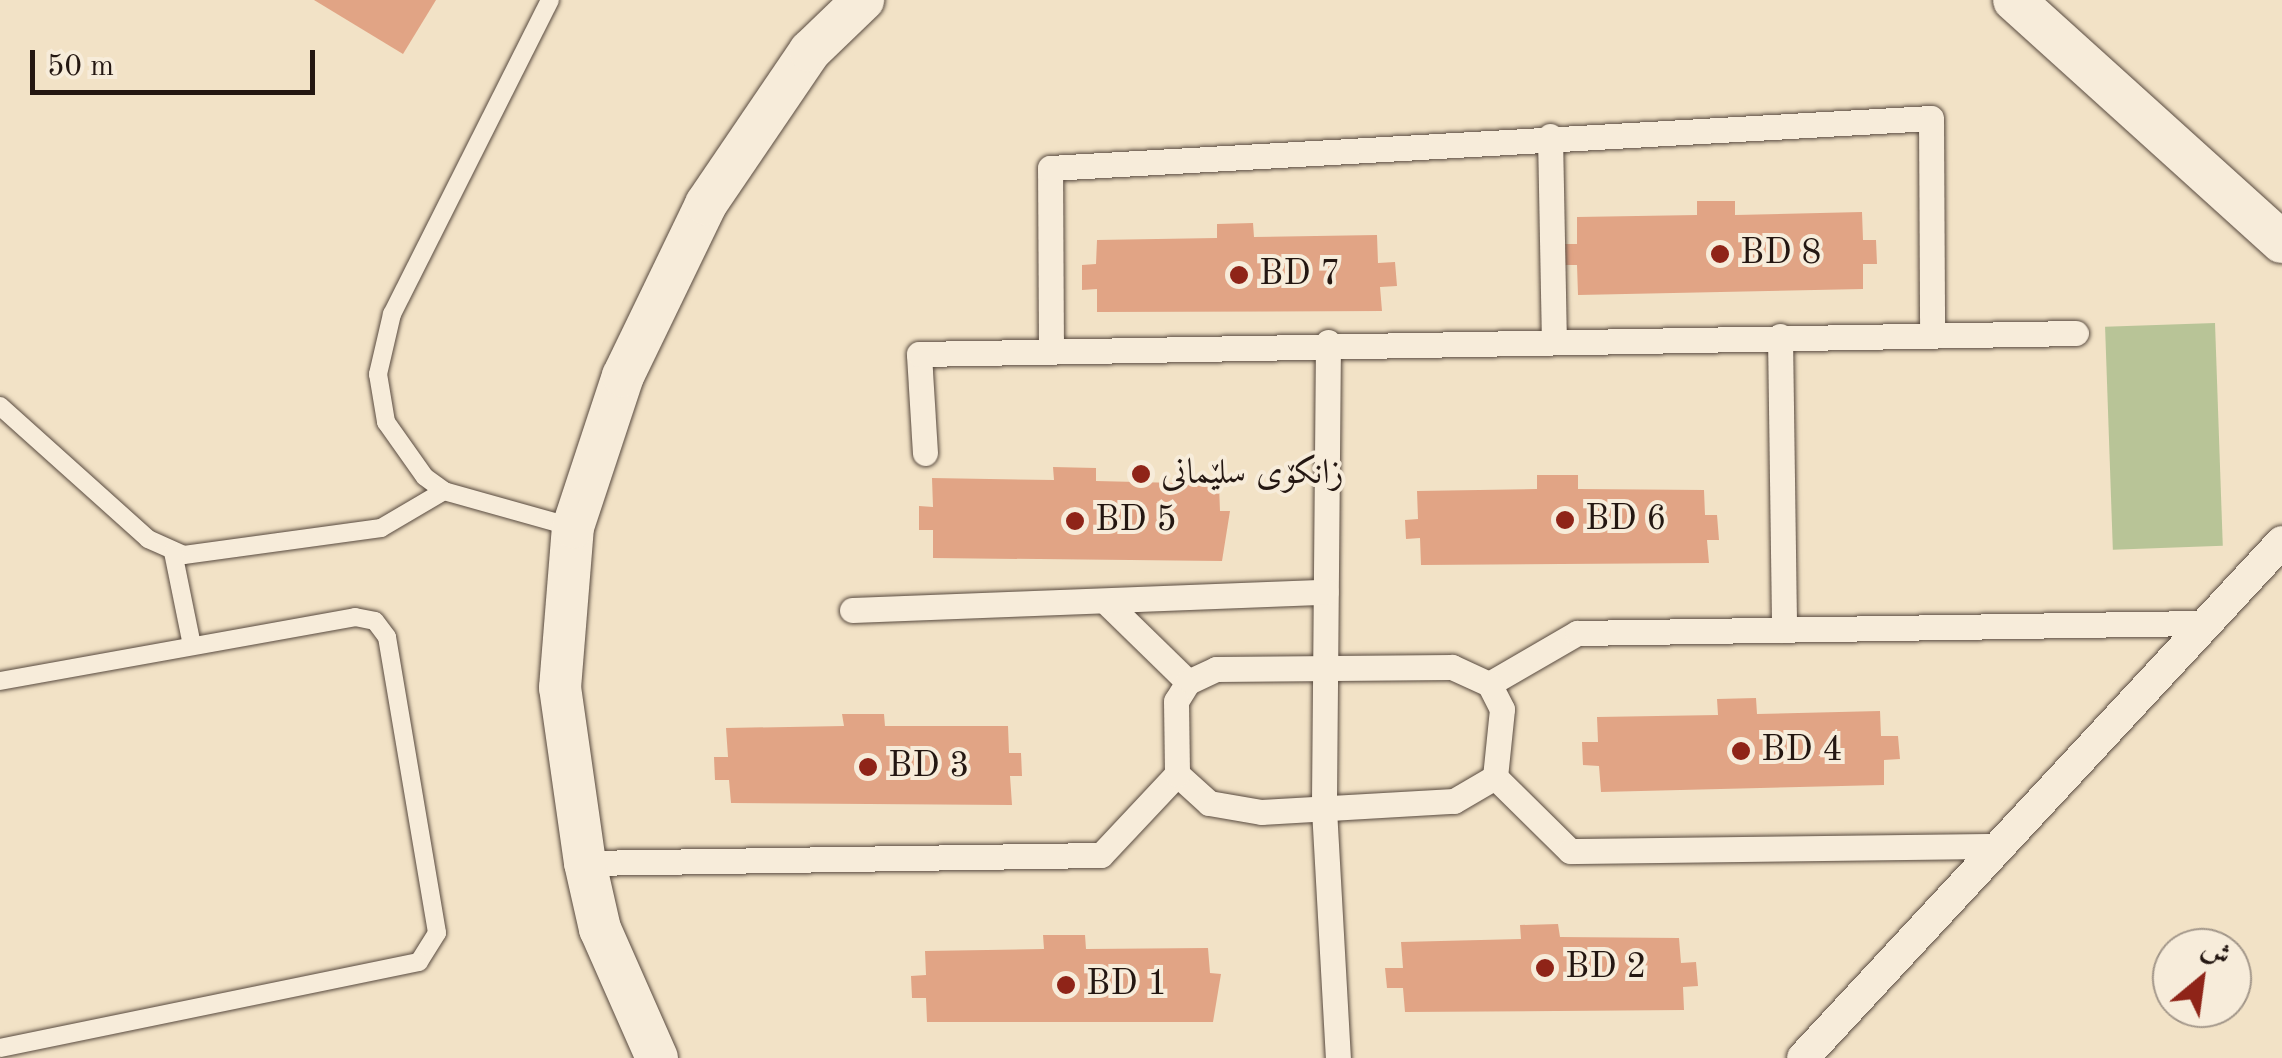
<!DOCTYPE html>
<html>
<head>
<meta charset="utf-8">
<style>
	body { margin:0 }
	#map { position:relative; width:2282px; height:1058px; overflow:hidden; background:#f2e2c6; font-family:"Old Standard TT",Amiri,serif }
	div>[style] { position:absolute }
	.green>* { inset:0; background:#b8c497; transform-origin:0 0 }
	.building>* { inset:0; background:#e1a485 }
	.roads { filter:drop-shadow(0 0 2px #584a3f) drop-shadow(0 0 2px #584a3f) }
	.service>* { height:18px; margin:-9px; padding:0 9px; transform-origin:9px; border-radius:9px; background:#f7ecda }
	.pedestrian>* { height:25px; margin:-12.5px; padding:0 12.5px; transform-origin:12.5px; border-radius:12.5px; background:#f7ecda }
	.minor>* { height:32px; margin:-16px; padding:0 16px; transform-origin:16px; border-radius:16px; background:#f7ecda }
	.tertiary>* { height:42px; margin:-21px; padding:0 21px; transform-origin:21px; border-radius:21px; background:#f7ecda }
	.dots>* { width:28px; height:28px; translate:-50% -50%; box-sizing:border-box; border:5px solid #f7ecda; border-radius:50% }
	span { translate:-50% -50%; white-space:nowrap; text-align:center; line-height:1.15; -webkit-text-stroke:8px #f7ecda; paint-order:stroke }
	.poi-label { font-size:35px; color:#241712 }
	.left { translate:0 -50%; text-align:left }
	.north { position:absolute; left:2152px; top:928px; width:100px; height:100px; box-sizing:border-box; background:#f7ecda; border:2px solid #a3978a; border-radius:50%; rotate:29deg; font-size:28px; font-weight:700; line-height:40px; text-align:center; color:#241712 }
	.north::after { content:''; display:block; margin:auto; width:35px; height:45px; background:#8f2418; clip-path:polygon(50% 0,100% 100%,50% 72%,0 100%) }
	.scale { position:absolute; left:30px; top:50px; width:285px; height:45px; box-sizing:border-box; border:5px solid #241712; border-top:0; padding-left:12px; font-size:30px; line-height:35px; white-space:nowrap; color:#241712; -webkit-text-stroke:8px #f7ecda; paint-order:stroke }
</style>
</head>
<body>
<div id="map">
	<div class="green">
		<i style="left:2215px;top:323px;width:223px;height:110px;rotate:88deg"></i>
	</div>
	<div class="building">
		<i style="clip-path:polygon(314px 0,436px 0,403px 54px)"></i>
		<i style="clip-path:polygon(1697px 201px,1735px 201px,1735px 215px,1862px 212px,1863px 240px,1876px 240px,1877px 264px,1863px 264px,1863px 289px,1578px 295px,1577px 265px,1565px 265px,1564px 244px,1577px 244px,1577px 217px,1697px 215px)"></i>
		<i style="clip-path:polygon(1253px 223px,1254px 237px,1377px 235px,1378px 263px,1395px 262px,1397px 286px,1380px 287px,1382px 311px,1097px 312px,1097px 289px,1082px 290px,1082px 265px,1096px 264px,1097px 240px,1217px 238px,1217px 224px)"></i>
		<i style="clip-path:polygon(1053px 467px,1096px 468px,1096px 481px,1219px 484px,1220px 511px,1230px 511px,1222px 561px,933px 558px,933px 530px,919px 530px,919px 506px,933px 507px,932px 478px,1054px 480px)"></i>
		<i style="clip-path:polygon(1537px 475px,1578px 475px,1578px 489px,1704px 490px,1705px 515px,1717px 515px,1719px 540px,1707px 540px,1709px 563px,1421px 565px,1420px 538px,1406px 539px,1405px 520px,1418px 519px,1417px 491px,1537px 489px)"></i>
		<i style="clip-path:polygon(1756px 698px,1757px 714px,1880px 711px,1881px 736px,1898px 736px,1900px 759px,1884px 760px,1884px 785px,1601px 792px,1599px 766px,1583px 765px,1582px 742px,1598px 742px,1597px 717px,1718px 715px,1717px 699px)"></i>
		<i style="clip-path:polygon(842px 714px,884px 714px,885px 726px,1008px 726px,1009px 753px,1021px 753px,1022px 776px,1010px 776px,1012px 805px,731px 803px,729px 780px,715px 780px,714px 757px,728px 757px,726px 728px,844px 726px)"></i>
		<i style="clip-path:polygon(1558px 924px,1560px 937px,1679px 938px,1681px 963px,1696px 962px,1698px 986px,1683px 987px,1684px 1010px,1405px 1012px,1403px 988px,1387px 988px,1385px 968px,1403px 968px,1401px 942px,1521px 939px,1520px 925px)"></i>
		<i style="clip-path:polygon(1043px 935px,1085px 935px,1086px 949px,1208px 948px,1210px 973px,1221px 974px,1213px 1022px,927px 1022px,926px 998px,912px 998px,911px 976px,926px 975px,925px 951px,1044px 949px)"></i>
	</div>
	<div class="roads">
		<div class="service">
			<i style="left:550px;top:0;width:352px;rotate:116.7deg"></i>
			<i style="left:392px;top:314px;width:62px;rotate:103.1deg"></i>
			<i style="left:378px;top:374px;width:49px;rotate:80.5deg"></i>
			<i style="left:386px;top:422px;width:67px;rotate:54.7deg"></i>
			<i style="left:425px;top:477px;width:24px;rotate:36deg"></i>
			<i style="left:444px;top:491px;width:133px;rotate:15.7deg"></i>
			<i style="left:0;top:406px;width:199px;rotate:41.9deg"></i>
			<i style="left:148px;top:539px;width:39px;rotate:24deg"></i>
			<i style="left:184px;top:555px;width:199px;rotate:-7.8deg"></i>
			<i style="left:381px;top:528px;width:73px;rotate:-30.4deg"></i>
			<i style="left:173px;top:552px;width:95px;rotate:78.5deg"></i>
			<i style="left:0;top:681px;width:361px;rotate:-10.2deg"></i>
			<i style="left:355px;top:617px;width:20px;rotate:11deg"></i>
			<i style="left:375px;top:621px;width:20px;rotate:53deg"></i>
			<i style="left:387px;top:637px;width:300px;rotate:80.4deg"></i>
			<i style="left:437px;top:933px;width:34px;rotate:122deg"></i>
			<i style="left:419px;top:962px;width:428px;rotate:168.4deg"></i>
		</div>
		<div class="pedestrian">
			<i style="left:1550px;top:136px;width:204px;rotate:88.9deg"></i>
			<i style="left:1780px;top:336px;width:294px;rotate:89.2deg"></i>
			<i style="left:1328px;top:342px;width:467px;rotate:90.5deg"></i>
			<i style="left:1324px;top:809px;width:249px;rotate:86.8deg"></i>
			<i style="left:1051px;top:351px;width:183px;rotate:-90.3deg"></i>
			<i style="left:1050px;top:168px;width:882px;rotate:-3.25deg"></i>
			<i style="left:1931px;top:118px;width:216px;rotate:89.7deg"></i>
			<i style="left:925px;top:453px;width:99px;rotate:-93.5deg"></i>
			<i style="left:919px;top:354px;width:1157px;rotate:-1.04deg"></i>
			<i style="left:1106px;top:602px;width:115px;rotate:44.3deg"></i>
			<i style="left:852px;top:610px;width:474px;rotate:-2.2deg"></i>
			<i style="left:1489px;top:684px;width:102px;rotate:-30.1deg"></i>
			<i style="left:1577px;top:633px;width:623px;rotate:-0.92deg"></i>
			<i style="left:1495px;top:777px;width:105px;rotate:44.6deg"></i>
			<i style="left:1570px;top:851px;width:426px;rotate:-0.7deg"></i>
			<i style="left:585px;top:863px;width:516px;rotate:-0.89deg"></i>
			<i style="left:1101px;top:855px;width:111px;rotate:-46.8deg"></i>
			<i style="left:1177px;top:774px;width:43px;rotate:42.2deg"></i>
			<i style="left:1209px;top:803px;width:53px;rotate:9.8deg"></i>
			<i style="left:1261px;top:812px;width:193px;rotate:-3.3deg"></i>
			<i style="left:1454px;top:801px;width:48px;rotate:-30.3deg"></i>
			<i style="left:1495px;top:777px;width:68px;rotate:-84.1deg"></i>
			<i style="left:1502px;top:709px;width:28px;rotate:-117deg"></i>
			<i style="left:1489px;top:684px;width:41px;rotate:-155.3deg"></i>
			<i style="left:1452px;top:667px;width:236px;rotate:179.5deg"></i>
			<i style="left:1216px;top:669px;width:31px;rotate:155deg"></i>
			<i style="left:1188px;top:682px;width:22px;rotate:122deg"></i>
			<i style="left:1176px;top:701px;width:73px;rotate:89.2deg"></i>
		</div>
		<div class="minor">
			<i style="left:1803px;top:1058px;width:704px;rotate:-47.13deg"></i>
		</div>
		<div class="tertiary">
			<i style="left:2014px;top:0;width:361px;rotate:42.1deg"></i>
			<i style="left:657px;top:1058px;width:141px;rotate:-113.8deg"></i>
			<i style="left:600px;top:929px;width:68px;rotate:-102.8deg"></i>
			<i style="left:585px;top:863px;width:177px;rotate:-98.1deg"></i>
			<i style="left:560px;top:688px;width:162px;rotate:-85.4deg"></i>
			<i style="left:573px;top:527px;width:159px;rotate:-71.7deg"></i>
			<i style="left:623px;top:376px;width:191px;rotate:-64.2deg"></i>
			<i style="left:706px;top:204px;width:185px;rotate:-55.8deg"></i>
			<i style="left:810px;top:51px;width:74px;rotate:-43.9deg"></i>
		</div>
	</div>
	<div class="dots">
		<i style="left:1720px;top:254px;background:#8f2418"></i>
		<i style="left:1239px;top:275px;background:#8f2418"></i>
		<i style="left:1141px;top:474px;background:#8f2418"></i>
		<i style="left:1565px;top:520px;background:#8f2418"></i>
		<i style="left:1075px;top:521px;background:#8f2418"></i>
		<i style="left:1741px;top:751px;background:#8f2418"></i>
		<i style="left:868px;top:767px;background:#8f2418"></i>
		<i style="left:1545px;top:968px;background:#8f2418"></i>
		<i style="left:1066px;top:985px;background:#8f2418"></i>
	</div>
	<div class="poi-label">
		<span class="left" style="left:1740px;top:254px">BD 8</span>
		<span class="left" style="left:1259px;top:275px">BD 7</span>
		<span class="left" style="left:1161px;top:474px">زانکۆی سلێمانی</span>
		<span class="left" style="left:1585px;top:520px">BD 6</span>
		<span class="left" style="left:1095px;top:521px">BD 5</span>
		<span class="left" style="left:1761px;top:751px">BD 4</span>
		<span class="left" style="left:888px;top:767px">BD 3</span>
		<span class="left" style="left:1565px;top:968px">BD 2</span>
		<span class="left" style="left:1086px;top:985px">BD 1</span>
	</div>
	<div class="north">ش</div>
	<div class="scale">50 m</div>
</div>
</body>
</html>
